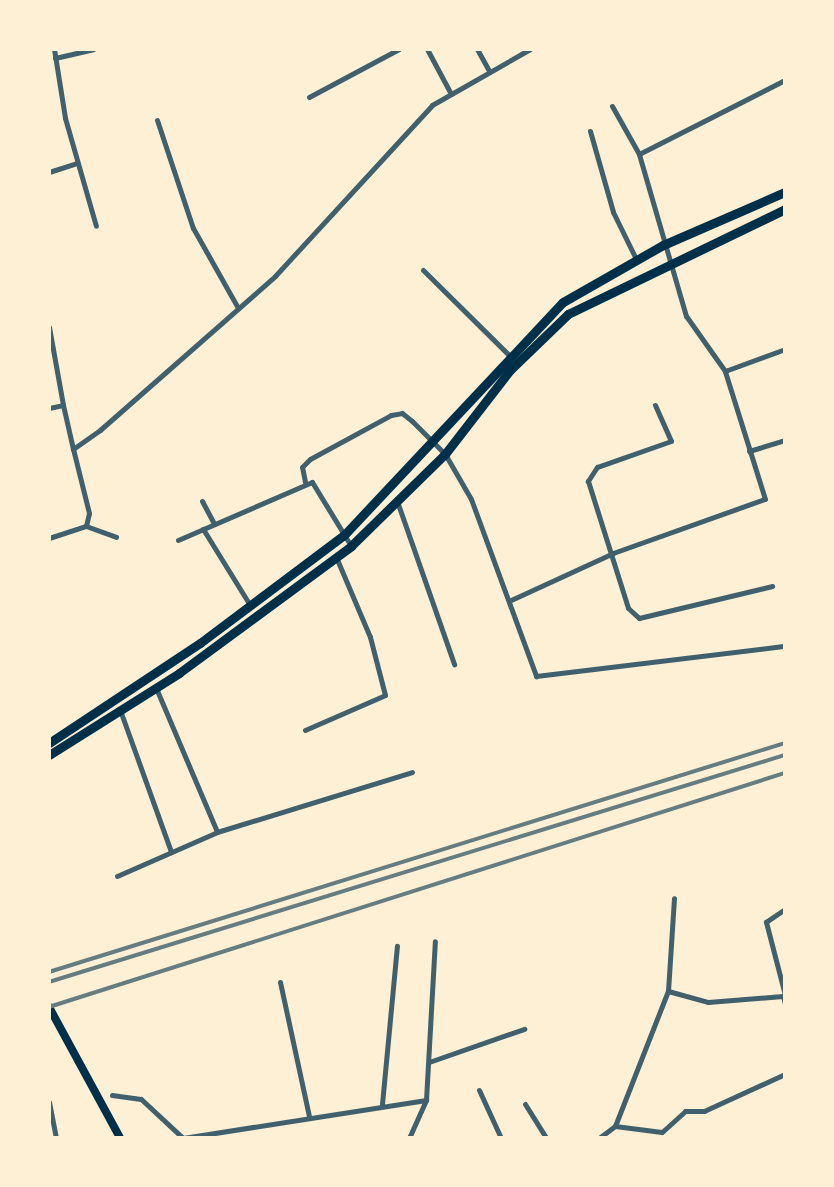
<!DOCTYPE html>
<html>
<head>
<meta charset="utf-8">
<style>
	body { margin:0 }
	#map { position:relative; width:834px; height:1187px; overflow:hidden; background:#fdf0d5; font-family:Manrope,sans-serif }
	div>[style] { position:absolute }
	.minor>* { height:5px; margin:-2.5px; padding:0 2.5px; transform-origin:2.5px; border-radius:2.5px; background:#3f606c }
	.primary>* { height:8px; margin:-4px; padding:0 4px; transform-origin:4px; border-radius:4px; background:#003049 }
	.trunk>* { height:9px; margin:-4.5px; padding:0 4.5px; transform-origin:4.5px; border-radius:4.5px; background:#003049 }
	.rail>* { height:3.5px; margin:-1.75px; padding:0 1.75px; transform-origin:1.75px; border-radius:1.75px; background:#657d81 }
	span { translate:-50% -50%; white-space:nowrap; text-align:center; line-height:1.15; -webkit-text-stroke:7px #fdf0d5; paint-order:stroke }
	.frame { position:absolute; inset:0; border:51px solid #fdf0d5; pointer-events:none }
</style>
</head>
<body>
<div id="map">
	<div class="minor">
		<i style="left:54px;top:49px;width:70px;rotate:80.9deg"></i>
		<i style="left:65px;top:118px;width:112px;rotate:74deg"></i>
		<i style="left:427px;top:49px;width:51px;rotate:61.9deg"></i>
		<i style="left:477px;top:49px;width:26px;rotate:61deg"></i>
		<i style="left:55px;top:58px;width:39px;rotate:-13deg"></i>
		<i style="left:309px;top:97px;width:102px;rotate:-28.1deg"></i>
		<i style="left:612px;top:106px;width:55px;rotate:60.6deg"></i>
		<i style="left:157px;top:120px;width:114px;rotate:71.6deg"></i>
		<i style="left:193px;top:228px;width:92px;rotate:60.6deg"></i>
		<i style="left:590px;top:131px;width:84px;rotate:74.1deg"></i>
		<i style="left:613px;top:212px;width:52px;rotate:63.9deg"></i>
		<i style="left:49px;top:172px;width:29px;rotate:-18deg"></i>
		<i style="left:423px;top:270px;width:121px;rotate:44.7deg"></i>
		<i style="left:49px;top:327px;width:79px;rotate:79.8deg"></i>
		<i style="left:725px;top:371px;width:64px;rotate:-20.1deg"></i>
		<i style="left:655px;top:405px;width:39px;rotate:66deg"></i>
		<i style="left:671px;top:441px;width:78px;rotate:160.6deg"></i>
		<i style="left:597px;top:467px;width:17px;rotate:123deg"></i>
		<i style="left:588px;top:481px;width:133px;rotate:72.5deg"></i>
		<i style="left:628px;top:608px;width:15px;rotate:42deg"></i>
		<i style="left:639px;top:618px;width:137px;rotate:-13.5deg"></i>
		<i style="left:49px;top:408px;width:14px;rotate:-12deg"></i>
		<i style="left:63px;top:405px;width:45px;rotate:77.2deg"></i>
		<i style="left:73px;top:449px;width:33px;rotate:-35deg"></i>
		<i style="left:100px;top:430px;width:233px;rotate:-41.3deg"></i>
		<i style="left:275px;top:276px;width:232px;rotate:-47.4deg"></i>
		<i style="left:432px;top:105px;width:113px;rotate:-29.7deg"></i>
		<i style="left:749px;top:451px;width:38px;rotate:-17deg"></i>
		<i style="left:305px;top:482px;width:15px;rotate:-101deg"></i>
		<i style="left:302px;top:467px;width:11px;rotate:-45deg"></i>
		<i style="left:310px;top:459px;width:92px;rotate:-28.5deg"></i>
		<i style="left:391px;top:415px;width:11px;rotate:-10deg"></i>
		<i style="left:402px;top:413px;width:13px;rotate:39deg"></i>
		<i style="left:412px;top:421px;width:47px;rotate:45deg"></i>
		<i style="left:445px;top:454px;width:52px;rotate:60deg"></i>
		<i style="left:471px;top:499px;width:189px;rotate:69.8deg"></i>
		<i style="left:536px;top:676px;width:251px;rotate:-6.9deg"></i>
		<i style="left:202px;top:501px;width:26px;rotate:62deg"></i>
		<i style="left:398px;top:504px;width:170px;rotate:70.7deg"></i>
		<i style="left:86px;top:526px;width:32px;rotate:20deg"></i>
		<i style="left:203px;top:529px;width:89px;rotate:58.3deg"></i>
		<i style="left:49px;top:538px;width:39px;rotate:-18deg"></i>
		<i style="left:86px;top:526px;width:13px;rotate:-77deg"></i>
		<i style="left:89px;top:513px;width:66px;rotate:-104deg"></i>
		<i style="left:178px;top:540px;width:146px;rotate:-23.4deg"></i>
		<i style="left:312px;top:482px;width:75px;rotate:58.6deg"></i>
		<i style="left:511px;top:600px;width:112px;rotate:-24.7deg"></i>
		<i style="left:613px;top:553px;width:161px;rotate:-19.6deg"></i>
		<i style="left:765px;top:499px;width:134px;rotate:-107.4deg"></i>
		<i style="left:725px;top:371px;width:67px;rotate:-125.3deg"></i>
		<i style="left:686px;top:316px;width:169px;rotate:-106.2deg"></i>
		<i style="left:639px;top:154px;width:164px;rotate:-26.9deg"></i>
		<i style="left:156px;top:688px;width:156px;rotate:67deg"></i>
		<i style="left:217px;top:832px;width:204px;rotate:-17.1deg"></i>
		<i style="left:120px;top:710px;width:151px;rotate:70.2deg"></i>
		<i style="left:305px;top:730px;width:87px;rotate:-23.6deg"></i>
		<i style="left:385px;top:695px;width:60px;rotate:-104.5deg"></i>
		<i style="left:370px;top:637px;width:87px;rotate:-113deg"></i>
		<i style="left:117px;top:876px;width:109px;rotate:-23.7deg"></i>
		<i style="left:785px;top:909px;width:23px;rotate:146deg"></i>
		<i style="left:766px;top:922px;width:75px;rotate:75.4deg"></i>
		<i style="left:280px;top:982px;width:137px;rotate:77.8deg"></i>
		<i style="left:668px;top:991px;width:41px;rotate:15.4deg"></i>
		<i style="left:708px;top:1002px;width:75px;rotate:-4.6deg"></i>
		<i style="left:783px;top:996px;width:8px;rotate:76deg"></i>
		<i style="left:429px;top:1062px;width:101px;rotate:-19.2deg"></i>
		<i style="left:479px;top:1090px;width:53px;rotate:65.4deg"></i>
		<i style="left:112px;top:1095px;width:29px;rotate:8deg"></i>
		<i style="left:141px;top:1099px;width:57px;rotate:42.9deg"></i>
		<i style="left:49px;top:1102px;width:37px;rotate:79deg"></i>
		<i style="left:382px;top:1104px;width:159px;rotate:-84.6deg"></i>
		<i style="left:525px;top:1104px;width:40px;rotate:58deg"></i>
		<i style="left:615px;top:1126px;width:47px;rotate:7.3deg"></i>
		<i style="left:662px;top:1132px;width:31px;rotate:-42deg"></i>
		<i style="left:685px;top:1111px;width:19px"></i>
		<i style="left:704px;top:1111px;width:89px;rotate:-24.6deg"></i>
		<i style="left:183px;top:1138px;width:246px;rotate:-8.9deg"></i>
		<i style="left:409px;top:1138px;width:42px;rotate:-65.9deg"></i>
		<i style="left:426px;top:1100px;width:159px;rotate:-86.8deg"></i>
		<i style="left:599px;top:1138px;width:20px;rotate:-37deg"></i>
		<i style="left:615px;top:1126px;width:145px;rotate:-68.6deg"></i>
		<i style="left:668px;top:991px;width:93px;rotate:-86.3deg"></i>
	</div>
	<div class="primary">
		<i style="left:49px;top:1007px;width:149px;rotate:61.5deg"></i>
	</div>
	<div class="trunk">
		<i style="left:49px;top:743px;width:181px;rotate:-33.5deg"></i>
		<i style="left:200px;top:643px;width:181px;rotate:-36.9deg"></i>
		<i style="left:345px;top:534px;width:318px;rotate:-46.8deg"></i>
		<i style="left:563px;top:302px;width:115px;rotate:-29.7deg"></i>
		<i style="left:663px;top:245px;width:133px;rotate:-23.5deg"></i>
		<i style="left:49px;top:755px;width:154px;rotate:-32.2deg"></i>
		<i style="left:179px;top:673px;width:214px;rotate:-36.4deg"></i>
		<i style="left:351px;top:546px;width:132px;rotate:-44.4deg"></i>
		<i style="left:445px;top:454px;width:106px;rotate:-52.3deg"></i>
		<i style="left:510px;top:370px;width:81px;rotate:-44deg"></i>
		<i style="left:568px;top:314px;width:241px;rotate:-25.8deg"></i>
	</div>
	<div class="rail">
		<i style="left:49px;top:972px;width:771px;rotate:-17.28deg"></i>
		<i style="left:49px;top:982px;width:770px;rotate:-17.14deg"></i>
		<i style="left:49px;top:1007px;width:772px;rotate:-17.64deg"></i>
	</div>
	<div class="frame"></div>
</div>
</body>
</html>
